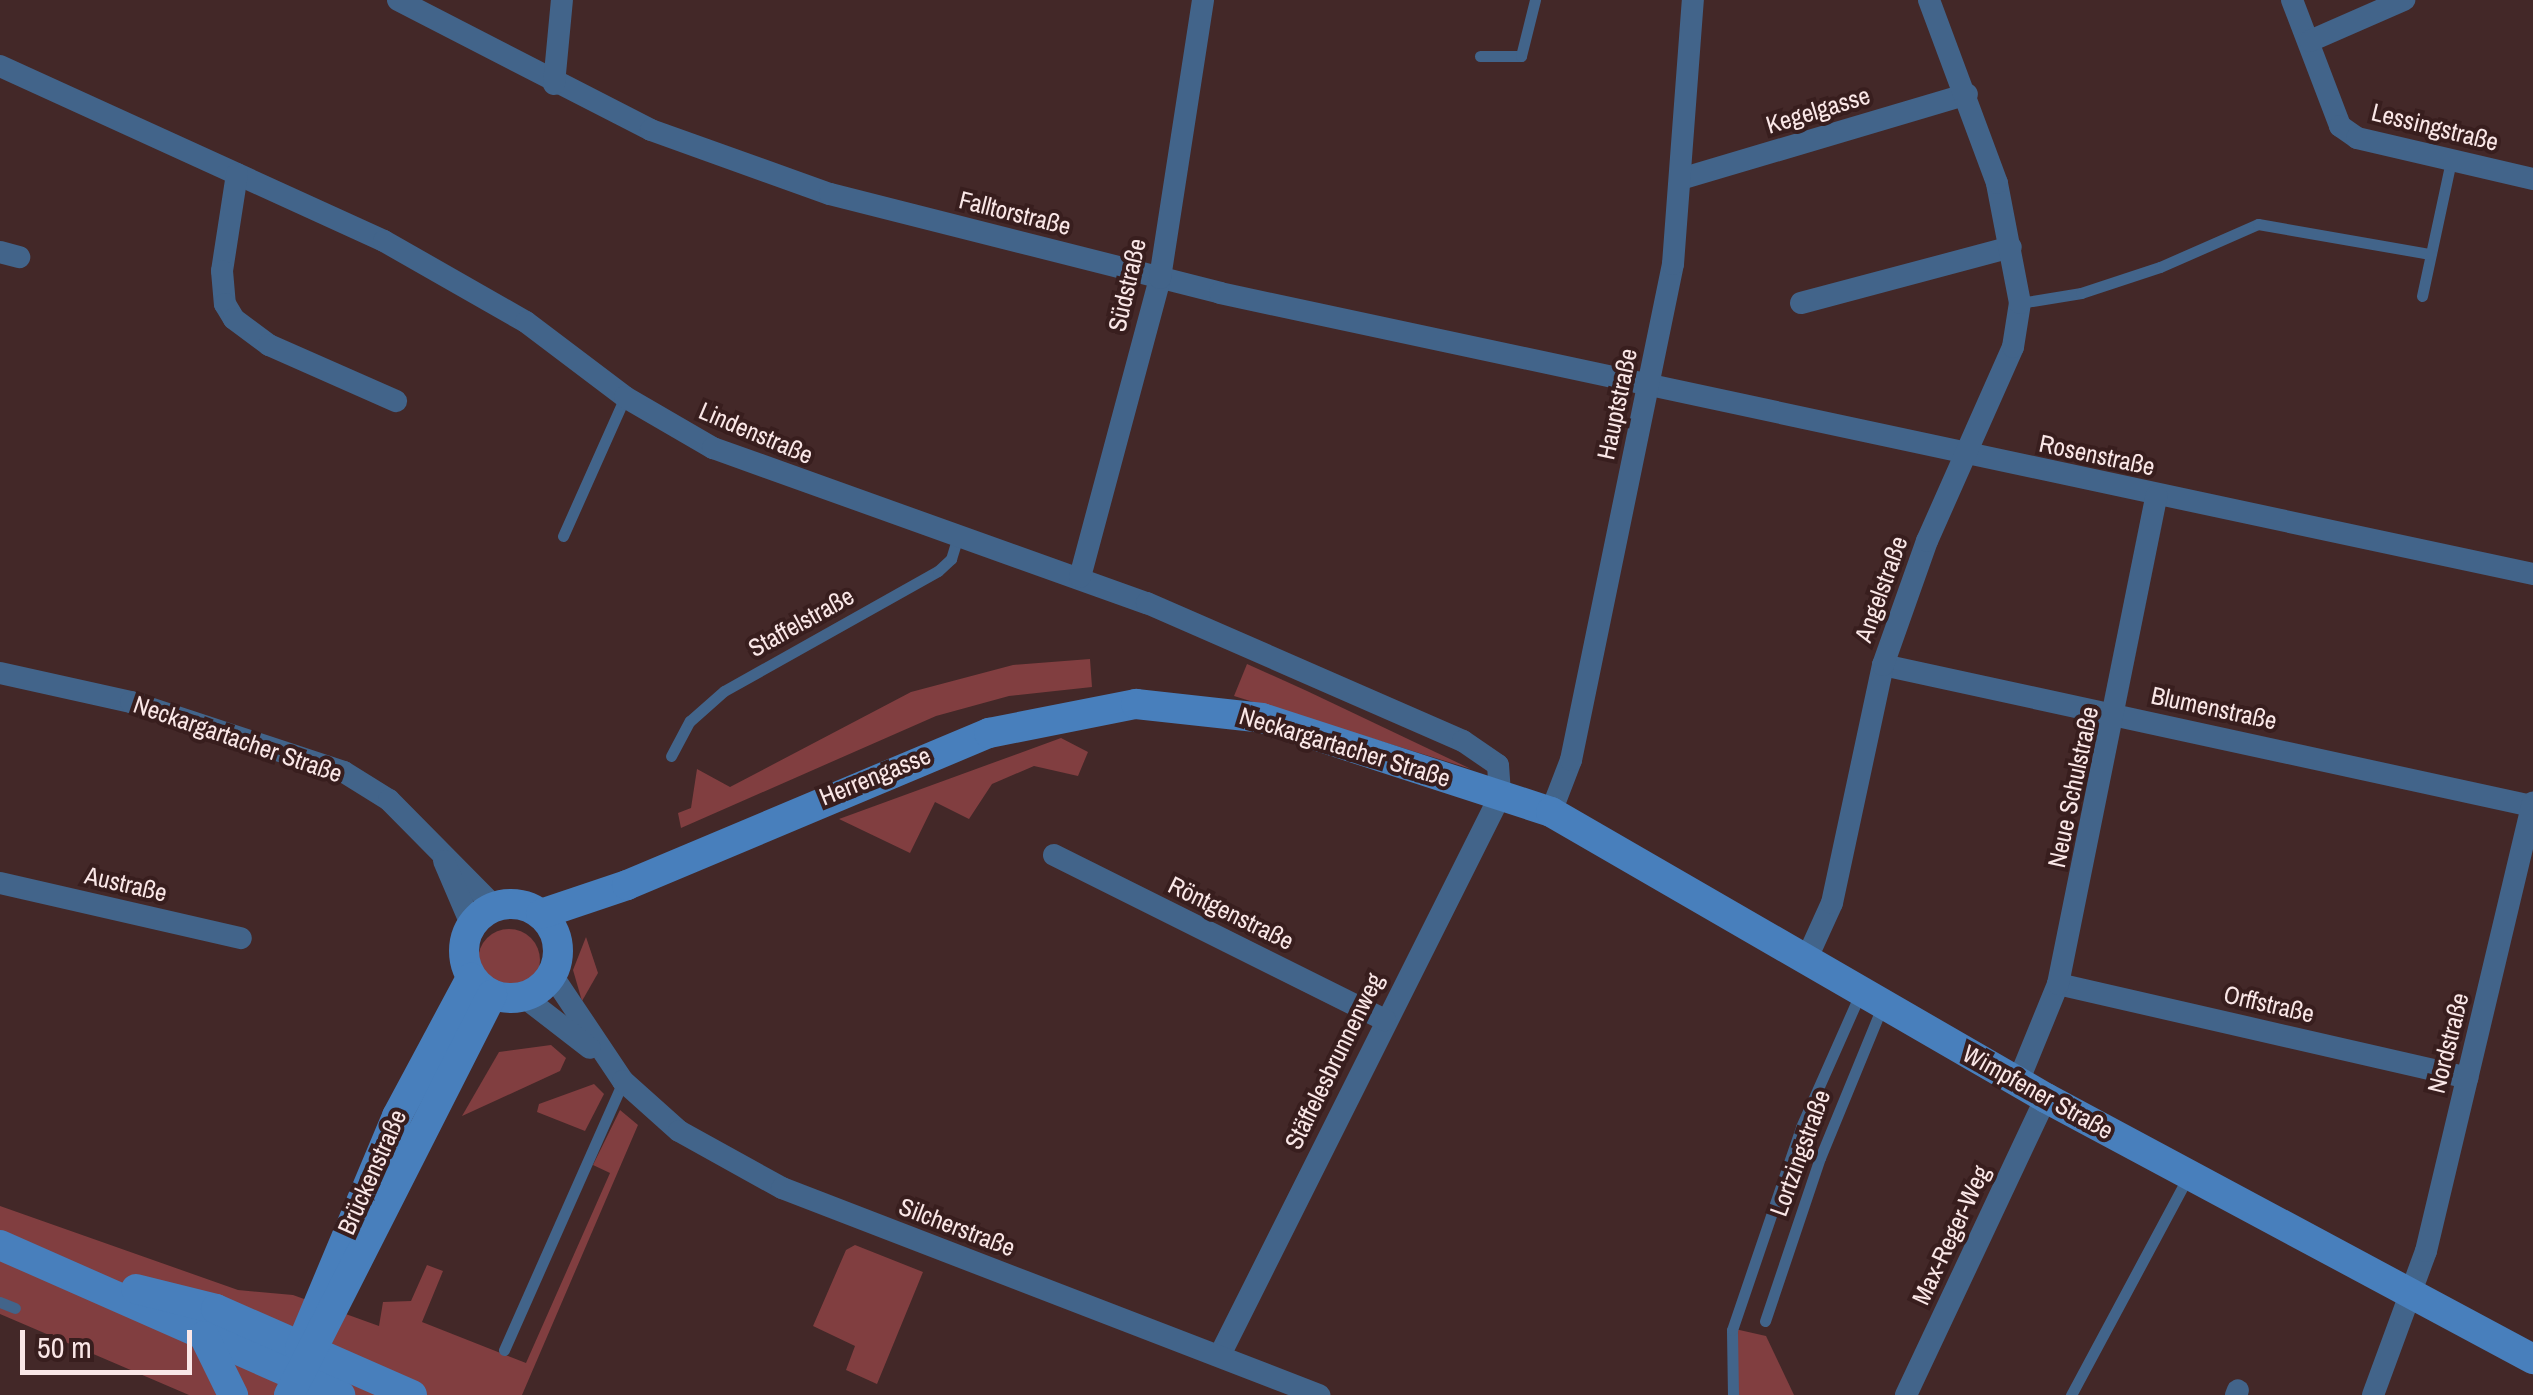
<!DOCTYPE html>
<html>
<head>
<meta charset="utf-8">
<style>
	body { margin:0 }
	#map { position:relative; width:2533px; height:1395px; overflow:hidden; background:#432828; font-family:"Archivo Narrow",sans-serif }
	div>[style] { position:absolute }
	.green>* { inset:0; background:#813e40 }
	.round { border-radius:50% }
	.lane>* { height:11px; margin:-5.5px; padding:0 5.5px; transform-origin:5.5px; border-radius:5.5px; background:#42648a }
	.street>* { height:22px; margin:-11px; padding:0 11px; transform-origin:11px; border-radius:11px; background:#42648a }
	.secondary>* { height:30px; margin:-15px; padding:0 15px; transform-origin:15px; border-radius:15px; background:#487fbc }
	.secondary>.ring { margin:-15px; padding:0; box-sizing:content-box; background:none; border:30px solid #487fbc; border-radius:50% }
	span { translate:-50% -50%; white-space:nowrap; text-align:center; line-height:1.15; -webkit-text-stroke:8px #381e1e; paint-order:stroke }
	.street-label { font-size:25px; color:#fae7e7 }
	.scale { position:absolute; left:20px; top:1330px; width:172px; height:45px; box-sizing:border-box; border:5px solid #fae7e7; border-top:0; padding-left:12px; font-size:30px; line-height:35px; white-space:nowrap; color:#fae7e7; -webkit-text-stroke:8px #381e1e; paint-order:stroke }
</style>
</head>
<body>
<div id="map">
	<div class="green">
		<i style="clip-path:polygon(1090px 659px,1092px 687px,1009px 696px,936px 716px,681px 828px,678px 813px,691px 808px,697px 769px,730px 787px,911px 692px,1013px 665px)"></i>
		<i style="clip-path:polygon(1247px 664px,1307px 691px,1471px 769px,1234px 696px)"></i>
		<i style="clip-path:polygon(1061px 738px,1088px 752px,1078px 776px,1034px 766px,992px 784px,969px 819px,935px 802px,910px 853px,839px 819px)"></i>
		<i class="round" style="left:478px;top:929px;width:62px;height:62px"></i>
		<i style="clip-path:polygon(586px 937px,598px 973px,582px 1001px,573px 970px)"></i>
		<i style="clip-path:polygon(551px 1045px,566px 1058px,560px 1071px,462px 1116px,499px 1052px)"></i>
		<i style="clip-path:polygon(594px 1084px,604px 1094px,585px 1131px,537px 1112px,539px 1104px)"></i>
		<i style="clip-path:polygon(620px 1110px,638px 1125px,522px 1395px,189px 1395px,0 1314px,0 1206px,238px 1290px,293px 1295px,379px 1326px,383px 1302px,411px 1301px,427px 1265px,443px 1271px,422px 1322px,526px 1363px,610px 1173px,593px 1165px)"></i>
		<i style="clip-path:polygon(855px 1245px,923px 1272px,877px 1384px,846px 1370px,855px 1346px,813px 1326px,846px 1250px)"></i>
		<i style="clip-path:polygon(1735px 1329px,1766px 1336px,1794px 1395px,1737px 1395px)"></i>
	</div>
	<div class="lane">
		<i style="left:1480px;top:56px;width:41px"></i>
		<i style="left:1521px;top:56px;width:58px;rotate:-76deg"></i>
		<i style="left:2422px;top:296px;width:138px;rotate:-77.9deg"></i>
		<i style="left:2020px;top:303px;width:62px;rotate:-9.3deg"></i>
		<i style="left:2081px;top:293px;width:83px;rotate:-18.2deg"></i>
		<i style="left:2160px;top:267px;width:107px;rotate:-23.7deg"></i>
		<i style="left:2258px;top:224px;width:175px;rotate:9.9deg"></i>
		<i style="left:563px;top:536px;width:152px;rotate:-66deg"></i>
		<i style="left:671px;top:756px;width:40px;rotate:-62deg"></i>
		<i style="left:690px;top:721px;width:45px;rotate:-41.4deg"></i>
		<i style="left:724px;top:691px;width:245px;rotate:-29.3deg"></i>
		<i style="left:938px;top:571px;width:18px;rotate:-43deg"></i>
		<i style="left:951px;top:559px;width:24px;rotate:-73deg"></i>
		<i style="left:0;top:1302px;width:16px;rotate:22deg"></i>
		<i style="left:1765px;top:1321px;width:172px;rotate:-71.4deg"></i>
		<i style="left:1820px;top:1158px;width:163px;rotate:-67.7deg"></i>
		<i style="left:504px;top:1350px;width:294px;rotate:-66.1deg"></i>
		<i style="left:1733px;top:1395px;width:65px;rotate:-90.9deg"></i>
		<i style="left:1732px;top:1330px;width:214px;rotate:-71.2deg"></i>
		<i style="left:1801px;top:1127px;width:145px;rotate:-66.1deg"></i>
		<i style="left:2071px;top:1395px;width:250px;rotate:-61.8deg"></i>
	</div>
	<div class="street">
		<i style="left:398px;top:0;width:284px;rotate:27.2deg"></i>
		<i style="left:651px;top:130px;width:190px;rotate:19.7deg"></i>
		<i style="left:830px;top:194px;width:402px;rotate:14.2deg"></i>
		<i style="left:1220px;top:293px;width:1343px;rotate:12.08deg"></i>
		<i style="left:2292px;top:0;width:135px;rotate:69.1deg"></i>
		<i style="left:2340px;top:126px;width:21px;rotate:35deg"></i>
		<i style="left:2357px;top:138px;width:181px;rotate:13.1deg"></i>
		<i style="left:2310px;top:41px;width:103px;rotate:-23.6deg"></i>
		<i style="left:0;top:66px;width:422px;rotate:24.5deg"></i>
		<i style="left:384px;top:241px;width:163px;rotate:29.7deg"></i>
		<i style="left:526px;top:322px;width:124px;rotate:37.1deg"></i>
		<i style="left:625px;top:397px;width:102px;rotate:30.1deg"></i>
		<i style="left:713px;top:448px;width:461px;rotate:19.7deg"></i>
		<i style="left:1147px;top:603px;width:345px;rotate:23.6deg"></i>
		<i style="left:1463px;top:741px;width:42px;rotate:34.4deg"></i>
		<i style="left:1498px;top:765px;width:31px;rotate:86deg"></i>
		<i style="left:1500px;top:796px;width:623px;rotate:116.61deg"></i>
		<i style="left:554px;top:84px;width:84px;rotate:-84.6deg"></i>
		<i style="left:237px;top:174px;width:98px;rotate:98.8deg"></i>
		<i style="left:222px;top:271px;width:33px;rotate:85deg"></i>
		<i style="left:225px;top:304px;width:17px;rotate:59deg"></i>
		<i style="left:234px;top:319px;width:44px;rotate:36.6deg"></i>
		<i style="left:269px;top:345px;width:139px;rotate:23.8deg"></i>
		<i style="left:1684px;top:178px;width:295px;rotate:-16.5deg"></i>
		<i style="left:0;top:252px;width:20px;rotate:15deg"></i>
		<i style="left:1801px;top:303px;width:217px;rotate:-14.9deg"></i>
		<i style="left:1080px;top:577px;width:310px;rotate:-75deg"></i>
		<i style="left:1160px;top:278px;width:281px;rotate:-81.2deg"></i>
		<i style="left:1883px;top:665px;width:664px;rotate:12.26deg"></i>
		<i style="left:0;top:673px;width:134px;rotate:12.5deg"></i>
		<i style="left:131px;top:702px;width:224px;rotate:18.2deg"></i>
		<i style="left:344px;top:772px;width:53px;rotate:31.9deg"></i>
		<i style="left:389px;top:800px;width:149px;rotate:45.3deg"></i>
		<i style="left:1551px;top:812px;width:56px;rotate:-69deg"></i>
		<i style="left:1571px;top:760px;width:506px;rotate:-78.38deg"></i>
		<i style="left:1673px;top:264px;width:265px;rotate:-85.7deg"></i>
		<i style="left:1054px;top:855px;width:370px;rotate:26.5deg"></i>
		<i style="left:444px;top:861px;width:69px;rotate:66.8deg"></i>
		<i style="left:0;top:883px;width:247px;rotate:12.9deg"></i>
		<i style="left:1807px;top:958px;width:60px;rotate:-65.6deg"></i>
		<i style="left:1832px;top:903px;width:243px;rotate:-77.9deg"></i>
		<i style="left:1883px;top:665px;width:132px;rotate:-70.5deg"></i>
		<i style="left:1927px;top:541px;width:212px;rotate:-66.1deg"></i>
		<i style="left:2013px;top:347px;width:45px;rotate:-81deg"></i>
		<i style="left:2020px;top:303px;width:122px;rotate:-100.9deg"></i>
		<i style="left:1997px;top:183px;width:195px;rotate:-110.4deg"></i>
		<i style="left:552px;top:975px;width:128px;rotate:56.2deg"></i>
		<i style="left:623px;top:1081px;width:75px;rotate:41.8deg"></i>
		<i style="left:679px;top:1131px;width:118px;rotate:29deg"></i>
		<i style="left:782px;top:1188px;width:576px;rotate:21.08deg"></i>
		<i style="left:2058px;top:984px;width:420px;rotate:12.9deg"></i>
		<i style="left:524px;top:997px;width:83px;rotate:37.7deg"></i>
		<i style="left:2018px;top:1082px;width:106px;rotate:-67.8deg"></i>
		<i style="left:2058px;top:984px;width:498px;rotate:-78.6deg"></i>
		<i style="left:1906px;top:1395px;width:328px;rotate:-64.8deg"></i>
		<i style="left:2236px;top:1395px;width:5px;rotate:-68deg"></i>
		<i style="left:2373px;top:1395px;width:153px;rotate:-69.8deg"></i>
		<i style="left:2426px;top:1251px;width:461px;rotate:-76.6deg"></i>
	</div>
	<div class="secondary">
		<i class="ring" style="left:464px;top:904px;width:64px;height:64px"></i>
		<i style="left:541px;top:914px;width:91px;rotate:-18.6deg"></i>
		<i style="left:627px;top:885px;width:393px;rotate:-22.8deg"></i>
		<i style="left:989px;top:733px;width:150px;rotate:-11.2deg"></i>
		<i style="left:1136px;top:704px;width:127px;rotate:6.3deg"></i>
		<i style="left:1262px;top:718px;width:304px;rotate:18deg"></i>
		<i style="left:1551px;top:812px;width:572px;rotate:30.02deg"></i>
		<i style="left:2046px;top:1098px;width:553px;rotate:28.19deg"></i>
		<i style="left:0;top:1245px;width:372px;rotate:23.8deg"></i>
		<i style="left:136px;top:1289px;width:82px;rotate:14deg"></i>
		<i style="left:216px;top:1309px;width:214px;rotate:23.7deg"></i>
		<i style="left:204px;top:1336px;width:66px;rotate:63.8deg"></i>
		<i style="left:300px;top:1348px;width:251px;rotate:-67.3deg"></i>
		<i style="left:397px;top:1116px;width:157px;rotate:-61.8deg"></i>
		<i style="left:289px;top:1395px;width:449px;rotate:-63.1deg"></i>
	</div>
	<div class="street-label">
		<span style="left:1818px;top:110px;rotate:-17deg">Kegelgasse</span>
		<span style="left:2435px;top:127px;rotate:14deg">Lessingstraße</span>
		<span style="left:1015px;top:213px;rotate:14deg">Falltorstraße</span>
		<span style="left:1127px;top:285px;rotate:-77deg">Südstraße</span>
		<span style="left:1617px;top:404px;rotate:-78deg">Hauptstraße</span>
		<span style="left:756px;top:433px;rotate:23deg">Lindenstraße</span>
		<span style="left:2097px;top:455px;rotate:12deg">Rosenstraße</span>
		<span style="left:1881px;top:589px;rotate:-70deg">Angelstraße</span>
		<span style="left:801px;top:622px;rotate:-29deg">Staffelstraße</span>
		<span style="left:2214px;top:708px;rotate:12deg">Blumenstraße</span>
		<span style="left:238px;top:739px;rotate:19deg">Neckargartacher Straße</span>
		<span style="left:1345px;top:747px;rotate:17deg">Neckargartacher Straße</span>
		<span style="left:875px;top:776px;rotate:-22deg">Herrengasse</span>
		<span style="left:2073px;top:787px;rotate:-78deg">Neue Schulstraße</span>
		<span style="left:126px;top:884px;rotate:13deg">Austraße</span>
		<span style="left:1231px;top:913px;rotate:26deg">Röntgenstraße</span>
		<span style="left:2269px;top:1004px;rotate:13deg">Orffstraße</span>
		<span style="left:2448px;top:1043px;rotate:-76deg">Nordstraße</span>
		<span style="left:1334px;top:1061px;rotate:-64deg">Stäffelesbrunnenweg</span>
		<span style="left:2038px;top:1092px;rotate:29deg">Wimpfener Straße</span>
		<span style="left:1800px;top:1153px;rotate:-70deg">Lortzingstraße</span>
		<span style="left:372px;top:1172px;rotate:-66deg">Brückenstraße</span>
		<span style="left:957px;top:1227px;rotate:21deg">Silcherstraße</span>
		<span style="left:1951px;top:1235px;rotate:-65deg">Max-Reger-Weg</span>
	</div>
	<div class="scale">50 m</div>
</div>
</body>
</html>
